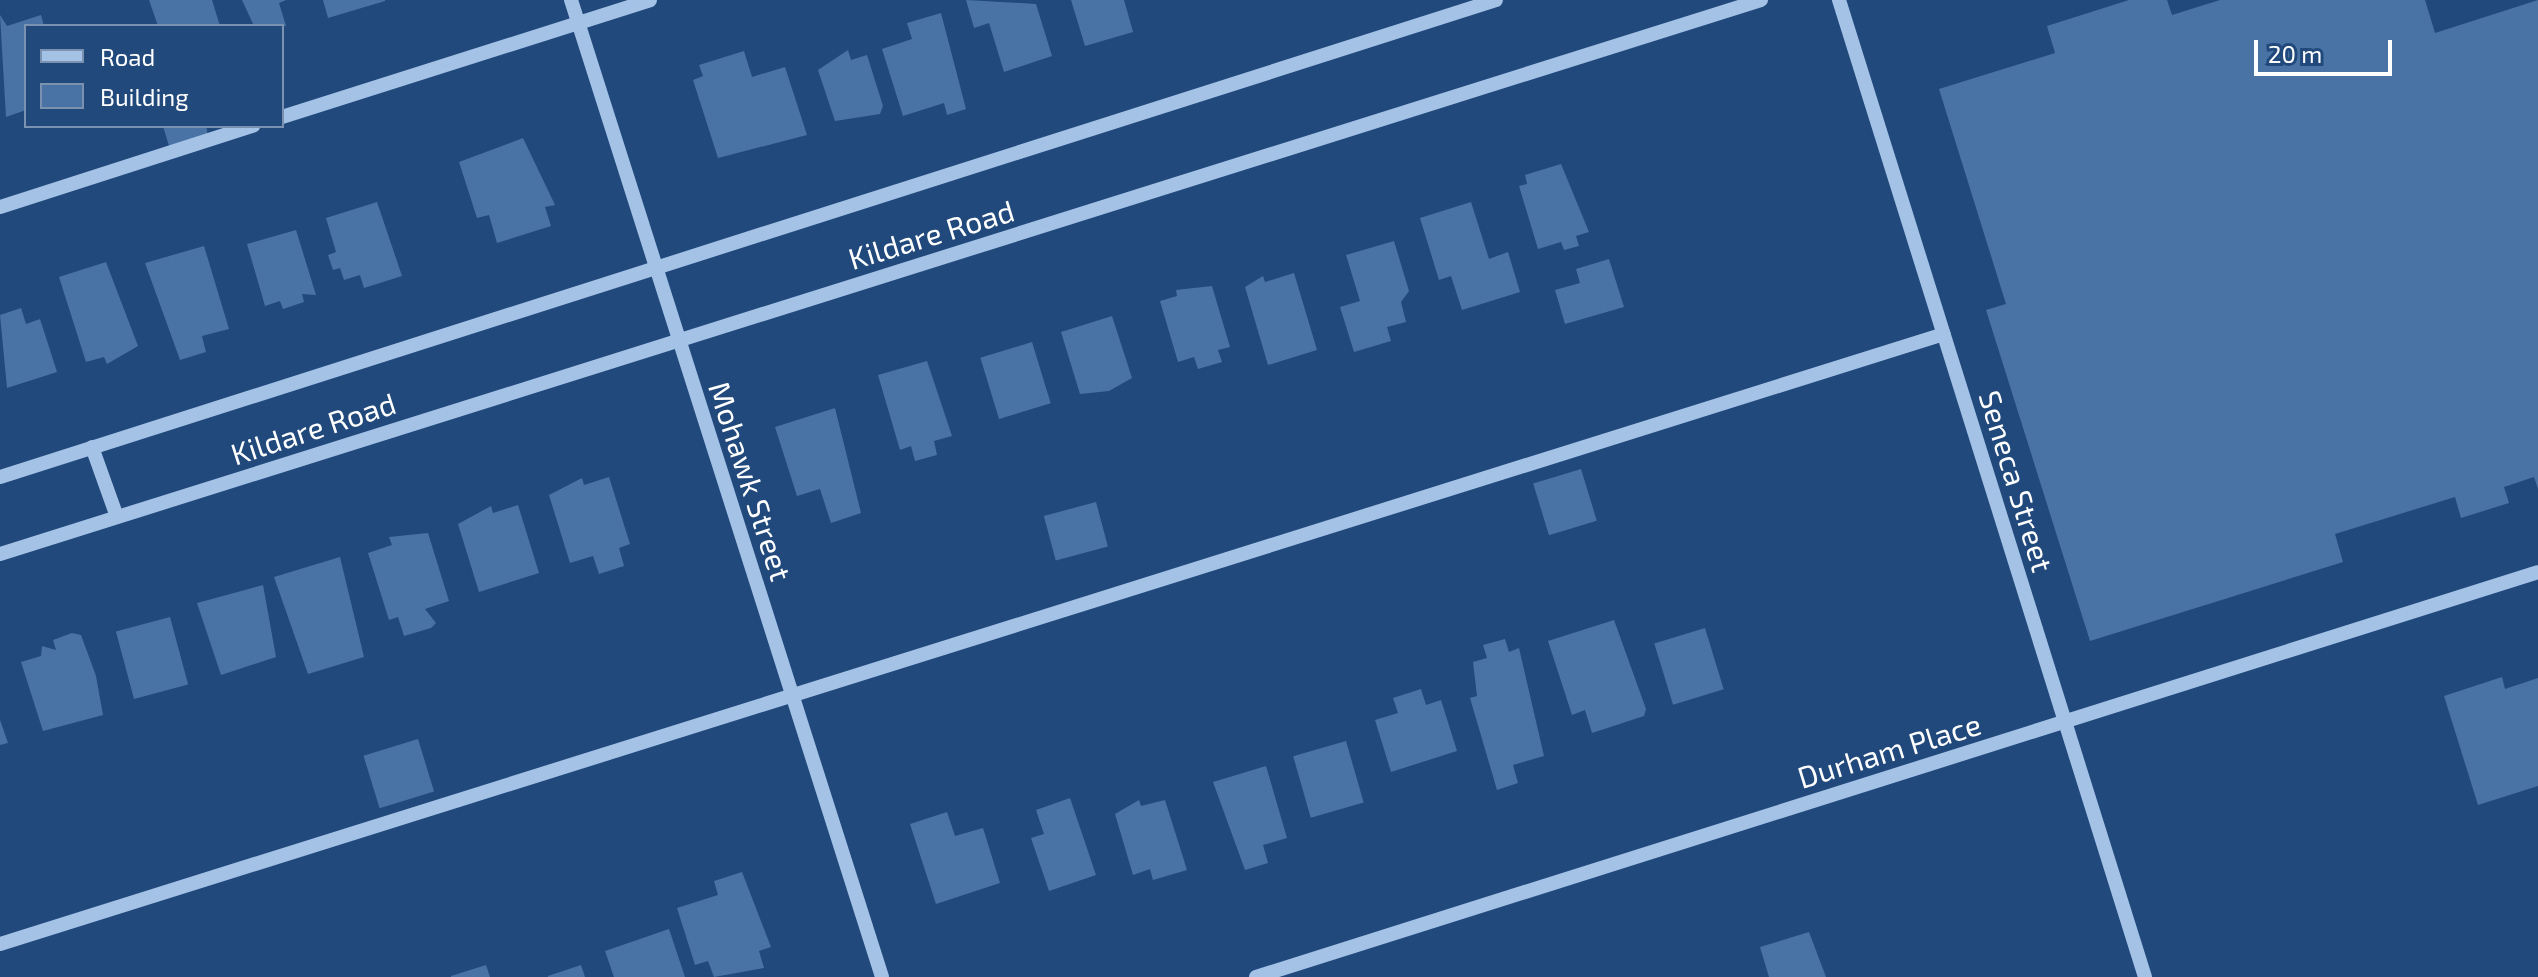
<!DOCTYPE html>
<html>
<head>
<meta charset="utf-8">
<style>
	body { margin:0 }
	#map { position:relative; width:2538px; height:977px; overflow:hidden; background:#21497c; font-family:"Exo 2",sans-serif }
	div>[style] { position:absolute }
	.building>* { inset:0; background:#4a73a5; transform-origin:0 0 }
	.minor>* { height:14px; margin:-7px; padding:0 7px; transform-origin:7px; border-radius:7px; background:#a4c2e6 }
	span { translate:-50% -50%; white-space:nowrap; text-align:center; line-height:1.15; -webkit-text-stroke:7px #21497c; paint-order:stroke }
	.street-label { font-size:30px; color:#fff }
	.legend { position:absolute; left:24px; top:24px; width:260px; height:104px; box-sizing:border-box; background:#21497c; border:2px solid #7a92b0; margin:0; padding:10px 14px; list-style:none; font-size:24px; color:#fff }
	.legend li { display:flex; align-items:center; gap:16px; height:40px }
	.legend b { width:40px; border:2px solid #7a92b0 }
	.scale { position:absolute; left:2254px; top:40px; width:138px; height:36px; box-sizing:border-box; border:4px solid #fff; border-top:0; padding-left:10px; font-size:24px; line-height:28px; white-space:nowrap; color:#fff; -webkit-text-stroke:6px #21497c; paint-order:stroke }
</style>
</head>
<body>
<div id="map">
	<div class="building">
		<i style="clip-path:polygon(149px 0,212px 0,220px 26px,158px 26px)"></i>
		<i style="clip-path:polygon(242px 0,286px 0,279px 3px,286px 26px,254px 26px)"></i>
		<i style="clip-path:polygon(323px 0,385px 0,385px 1px,328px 18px)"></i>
		<i style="clip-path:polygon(966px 0,1036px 4px,1052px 56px,1004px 72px,989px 23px,974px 28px)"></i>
		<i style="clip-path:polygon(1071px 0,1124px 0,1133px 32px,1085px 46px)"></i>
		<i style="clip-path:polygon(2129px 0,2167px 0,2172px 15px,2220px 0,2425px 0,2435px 33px,2538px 0,2538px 489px,2534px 477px,2504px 487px,2509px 503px,2461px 518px,2455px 497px,2335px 534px,2343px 562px,2090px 641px,1986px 310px,2006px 304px,1939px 89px,2055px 53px,2047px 26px)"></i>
		<i style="clip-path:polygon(941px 13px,966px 109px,947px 115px,944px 103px,903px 116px,882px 49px,912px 39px,907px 23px)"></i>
		<i style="clip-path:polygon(0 15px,7px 26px,41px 15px,44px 26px,26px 26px,26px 110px,6px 117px)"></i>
		<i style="clip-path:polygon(848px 50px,851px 60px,867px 55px,883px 106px,880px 114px,835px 121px,818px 70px)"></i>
		<i style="clip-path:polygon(744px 51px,752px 77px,785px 67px,807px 135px,718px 158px,693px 80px,703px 76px,699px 65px)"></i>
		<i style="clip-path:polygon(163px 126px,206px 126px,208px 135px,169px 146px)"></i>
		<i style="clip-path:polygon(523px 138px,555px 205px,545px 207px,551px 226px,497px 243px,489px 215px,477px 218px,459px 162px)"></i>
		<i style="clip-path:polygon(1561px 164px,1589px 232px,1576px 236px,1579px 246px,1564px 250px,1561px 242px,1538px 249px,1519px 186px,1527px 184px,1525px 175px)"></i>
		<i style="clip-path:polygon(377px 202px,402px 276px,364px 288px,360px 275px,344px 280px,340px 268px,333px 270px,328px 255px,336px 252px,326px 218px)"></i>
		<i style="clip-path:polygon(1471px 202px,1489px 259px,1508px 252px,1520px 292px,1462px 310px,1451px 276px,1439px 280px,1420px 218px)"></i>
		<i style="clip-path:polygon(296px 230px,316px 295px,302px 294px,304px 302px,283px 309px,280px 301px,265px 306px,247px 244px)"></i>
		<i style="clip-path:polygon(1394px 241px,1409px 291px,1401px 302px,1406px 322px,1387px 327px,1391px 341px,1354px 352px,1340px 307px,1360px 301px,1346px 255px)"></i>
		<i style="clip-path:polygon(204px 246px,229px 329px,202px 336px,206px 352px,180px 360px,145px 263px)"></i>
		<i style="clip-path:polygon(1609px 259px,1624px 307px,1565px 324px,1555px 290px,1580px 283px,1576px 269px)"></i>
		<i style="clip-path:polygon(106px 262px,138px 346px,107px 364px,104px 357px,86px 362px,59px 277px)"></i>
		<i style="clip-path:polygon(1294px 273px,1317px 350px,1268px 365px,1245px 287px,1263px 276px,1265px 282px)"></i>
		<i style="clip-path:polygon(1212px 286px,1230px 347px,1218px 350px,1222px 362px,1198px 369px,1194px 357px,1178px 362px,1160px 301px,1177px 296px,1176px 290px)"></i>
		<i style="clip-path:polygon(21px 308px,26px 324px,40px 319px,57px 372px,7px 388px,0 315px)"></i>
		<i style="clip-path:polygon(1112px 316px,1132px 378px,1109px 391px,1080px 394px,1061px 332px)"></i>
		<i style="left:1032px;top:342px;width:64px;height:54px;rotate:73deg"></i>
		<i style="clip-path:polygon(927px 361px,952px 436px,934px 441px,937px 455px,915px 461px,911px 446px,900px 450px,878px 375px)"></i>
		<i style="clip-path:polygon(835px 408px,861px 513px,831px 523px,820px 489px,797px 496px,775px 427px)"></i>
		<i style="left:1581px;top:469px;width:54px;height:50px;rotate:73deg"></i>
		<i style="clip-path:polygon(609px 477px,630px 544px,619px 548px,624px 566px,599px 574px,593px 556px,570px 563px,549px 495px,582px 478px,584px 485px)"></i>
		<i style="left:1096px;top:502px;width:46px;height:54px;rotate:75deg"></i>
		<i style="clip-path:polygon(518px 505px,539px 573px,479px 592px,458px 524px,491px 506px,493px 513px)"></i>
		<i style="clip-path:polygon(428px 533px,449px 601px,425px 609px,436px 623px,431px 628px,404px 636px,398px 617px,389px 620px,368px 553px,392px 545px,389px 537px)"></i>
		<i style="clip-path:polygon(340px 557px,364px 657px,308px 674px,274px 577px)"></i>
		<i style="clip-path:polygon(263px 585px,276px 657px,221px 675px,197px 603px)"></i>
		<i style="left:170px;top:617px;width:70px;height:56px;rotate:75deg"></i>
		<i style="clip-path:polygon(1614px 620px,1646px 709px,1644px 716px,1592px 733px,1585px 710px,1572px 715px,1548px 641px)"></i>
		<i style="left:1705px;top:628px;width:64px;height:53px;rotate:73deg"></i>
		<i style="clip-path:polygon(72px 633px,81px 635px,96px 676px,103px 715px,43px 731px,21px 662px,41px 656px,42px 646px,56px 650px,53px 640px)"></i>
		<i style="clip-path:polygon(1505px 639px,1509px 652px,1519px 648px,1544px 756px,1513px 765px,1518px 783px,1497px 790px,1470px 698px,1477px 696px,1473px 662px,1487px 658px,1483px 645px)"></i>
		<i style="clip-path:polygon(2502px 677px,2505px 689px,2538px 678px,2538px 786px,2478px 805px,2444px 696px)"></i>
		<i style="clip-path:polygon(1421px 689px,1426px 705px,1441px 700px,1457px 751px,1391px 772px,1375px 720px,1398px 713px,1393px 698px)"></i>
		<i style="clip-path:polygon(0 720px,8px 743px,0 745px)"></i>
		<i style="left:418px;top:739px;width:55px;height:57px;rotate:73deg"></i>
		<i style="left:1346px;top:741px;width:64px;height:55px;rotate:74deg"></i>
		<i style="clip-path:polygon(1266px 766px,1287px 838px,1263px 845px,1268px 863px,1245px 870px,1213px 782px)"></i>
		<i style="clip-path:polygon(1070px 798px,1096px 875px,1049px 891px,1031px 838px,1044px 834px,1036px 810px)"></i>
		<i style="clip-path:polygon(1139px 800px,1141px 806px,1165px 800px,1187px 870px,1153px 880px,1150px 869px,1133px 875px,1115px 814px)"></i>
		<i style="clip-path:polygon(947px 812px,955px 836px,983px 828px,1000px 883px,936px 904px,910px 824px)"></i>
		<i style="clip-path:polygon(742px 872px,771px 947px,759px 951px,764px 968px,714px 977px,708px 961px,695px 965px,677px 908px,718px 895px,714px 881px)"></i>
		<i style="clip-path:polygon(669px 929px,685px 977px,614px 977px,605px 951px)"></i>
		<i style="clip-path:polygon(1809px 932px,1826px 977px,1769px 977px,1760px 947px)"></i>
		<i style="clip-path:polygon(486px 965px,490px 977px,451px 977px,451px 976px)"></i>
		<i style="clip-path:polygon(581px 965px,585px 977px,548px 977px,548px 976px)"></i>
	</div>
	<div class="minor">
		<i style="left:571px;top:0;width:1025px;rotate:72.34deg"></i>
		<i style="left:1839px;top:0;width:1024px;rotate:72.61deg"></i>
		<i style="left:282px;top:117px;width:386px;rotate:-17.6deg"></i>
		<i style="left:0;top:207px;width:266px;rotate:-17.8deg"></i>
		<i style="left:92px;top:447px;width:74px;rotate:70.3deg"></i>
		<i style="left:0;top:477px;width:1570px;rotate:-17.68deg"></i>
		<i style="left:0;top:554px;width:1846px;rotate:-17.46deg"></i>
		<i style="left:0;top:944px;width:2037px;rotate:-17.42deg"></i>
		<i style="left:1256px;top:977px;width:1344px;rotate:-17.53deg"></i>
	</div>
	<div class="street-label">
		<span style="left:931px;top:234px;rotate:-17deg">Kildare Road</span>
		<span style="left:313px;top:428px;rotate:-18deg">Kildare Road</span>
		<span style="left:751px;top:481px;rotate:72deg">Mohawk Street</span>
		<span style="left:2017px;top:481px;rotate:73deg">Seneca Street</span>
		<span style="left:1889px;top:750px;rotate:-17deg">Durham Place</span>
	</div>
	<ul class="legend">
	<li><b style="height:10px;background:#a4c2e6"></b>Road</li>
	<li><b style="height:22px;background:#4a73a5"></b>Building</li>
	</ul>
	<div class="scale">20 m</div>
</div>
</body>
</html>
